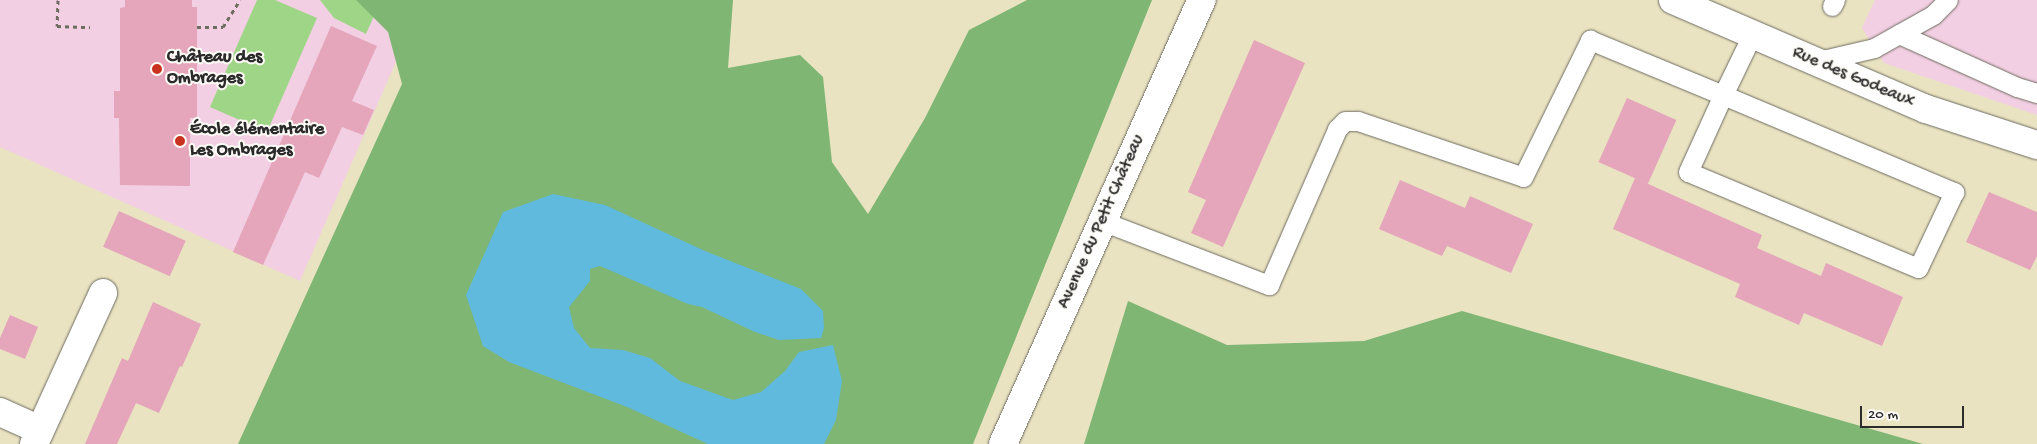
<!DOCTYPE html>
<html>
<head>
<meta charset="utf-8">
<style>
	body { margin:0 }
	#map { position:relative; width:2037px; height:444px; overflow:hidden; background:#e9e3c2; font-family:"Gochi Hand",sans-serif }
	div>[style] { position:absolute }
	.built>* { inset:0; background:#f2cfe2 }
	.green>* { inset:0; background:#9fd586 }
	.forest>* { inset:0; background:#7fb673 }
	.water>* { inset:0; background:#5fbadd }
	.building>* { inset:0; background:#e5a5ba; transform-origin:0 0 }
	.path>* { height:3px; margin-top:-1.5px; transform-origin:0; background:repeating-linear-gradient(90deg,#6e6b60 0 4px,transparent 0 8px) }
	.roads { filter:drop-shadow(0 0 1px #6e6b60) drop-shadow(0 0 1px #6e6b60) }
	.service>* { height:19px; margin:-9.5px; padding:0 9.5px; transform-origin:9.5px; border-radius:9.5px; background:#fff }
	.minor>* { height:28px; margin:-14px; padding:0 14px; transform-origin:14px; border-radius:14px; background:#fff }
	.dots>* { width:14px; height:14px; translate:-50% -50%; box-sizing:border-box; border:2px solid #fdfcf7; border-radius:50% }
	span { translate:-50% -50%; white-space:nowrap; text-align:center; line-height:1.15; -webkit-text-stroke:4px #fdfcf7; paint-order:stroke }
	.poi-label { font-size:18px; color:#2b2b2b; font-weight:700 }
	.left { translate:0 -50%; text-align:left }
	.street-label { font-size:18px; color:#2b2b2b }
	.scale { position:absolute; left:1860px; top:406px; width:104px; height:22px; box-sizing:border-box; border:2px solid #2b2b2b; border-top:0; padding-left:6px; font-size:15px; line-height:18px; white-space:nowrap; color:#2b2b2b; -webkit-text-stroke:4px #fdfcf7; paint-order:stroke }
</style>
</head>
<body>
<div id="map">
	<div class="built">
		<i style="clip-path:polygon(0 0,423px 0,300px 281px,0 147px)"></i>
		<i style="clip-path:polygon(1875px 0,2037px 0,2037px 115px,1884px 63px,1862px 28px)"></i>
	</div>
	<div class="green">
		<i style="clip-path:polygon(257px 0,275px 0,317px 18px,267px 132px,210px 107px)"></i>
		<i style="clip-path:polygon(320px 0,381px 0,366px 34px,334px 18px)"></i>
	</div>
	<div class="forest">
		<i style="clip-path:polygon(356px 0,733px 0,728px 68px,800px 55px,823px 77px,832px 162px,868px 214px,925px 118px,969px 30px,1027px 0,1152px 0,973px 444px,238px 444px,402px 84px,388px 32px)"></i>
		<i style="clip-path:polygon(1128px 301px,1227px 345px,1364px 341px,1462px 311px,1923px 444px,1084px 444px)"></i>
	</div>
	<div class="water">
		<i style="clip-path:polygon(553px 194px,605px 205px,705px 251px,801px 289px,823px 311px,824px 328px,821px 338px,779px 340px,755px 332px,702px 307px,688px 304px,600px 266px,590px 269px,590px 281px,569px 307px,574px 328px,590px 348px,623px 350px,650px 358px,680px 381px,733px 400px,761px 392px,785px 371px,799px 352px,833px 345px,842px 381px,836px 420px,824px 444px,708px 444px,627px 407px,509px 362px,483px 346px,466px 295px,503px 212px)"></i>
	</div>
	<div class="building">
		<i style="clip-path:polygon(125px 0,192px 0,192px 7px,197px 7px,197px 118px,190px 118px,190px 186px,120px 185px,119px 118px,114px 118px,114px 91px,120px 91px,120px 8px,125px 7px)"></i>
		<i style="clip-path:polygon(331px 26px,377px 46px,352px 101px,374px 110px,363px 135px,342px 127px,319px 178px,305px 172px,263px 265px,233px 252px)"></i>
		<i style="clip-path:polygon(1254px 40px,1305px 63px,1223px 247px,1191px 233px,1206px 200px,1188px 192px)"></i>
		<i style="left:1627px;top:98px;width:54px;height:70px;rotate:24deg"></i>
		<i style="clip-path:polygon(1635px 178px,1762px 235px,1757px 248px,1821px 276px,1826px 263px,1903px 297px,1882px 346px,1804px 313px,1799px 325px,1735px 297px,1740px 284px,1613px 229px)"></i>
		<i style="clip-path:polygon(1400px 180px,1465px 208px,1470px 196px,1533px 224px,1511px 273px,1447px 246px,1442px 256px,1379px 229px)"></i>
		<i style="clip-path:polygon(1989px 192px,2037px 212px,2037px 256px,2030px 270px,1966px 242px)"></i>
		<i style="left:119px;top:211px;width:73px;height:39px;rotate:24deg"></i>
		<i style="clip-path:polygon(153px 302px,201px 324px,182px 367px,180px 366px,159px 413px,136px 403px,117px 444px,85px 444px,122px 358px,128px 361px)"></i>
		<i style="clip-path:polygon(10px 315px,38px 327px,25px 359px,0 349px,0 338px)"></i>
	</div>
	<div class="path">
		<i style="left:58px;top:0;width:26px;rotate:92deg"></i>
		<i style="left:57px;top:26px;width:33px;rotate:2deg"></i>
		<i style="left:197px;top:27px;width:26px"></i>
		<i style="left:223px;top:27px;width:32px;rotate:-58deg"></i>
	</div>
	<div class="roads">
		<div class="service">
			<i style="left:1832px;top:6px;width:7px;rotate:-63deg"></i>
			<i style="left:1899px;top:34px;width:129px;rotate:24.2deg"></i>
			<i style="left:2017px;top:87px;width:21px;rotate:17deg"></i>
			<i style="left:1814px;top:62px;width:62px;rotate:-13.1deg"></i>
			<i style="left:1874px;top:48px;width:68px;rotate:-29.2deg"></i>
			<i style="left:1933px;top:15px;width:21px;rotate:-45deg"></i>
			<i style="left:1102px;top:221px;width:179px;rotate:21deg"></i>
			<i style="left:1269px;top:285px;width:170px;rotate:-66.4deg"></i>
			<i style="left:1337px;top:129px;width:11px;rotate:-45deg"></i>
			<i style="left:1345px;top:121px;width:13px"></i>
			<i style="left:1358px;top:121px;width:174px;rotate:18.7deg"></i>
			<i style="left:1523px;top:177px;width:153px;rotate:-63.9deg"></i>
			<i style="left:1590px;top:40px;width:144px;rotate:22.5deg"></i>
			<i style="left:1723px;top:95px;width:251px;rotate:22.8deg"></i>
			<i style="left:1954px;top:192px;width:84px;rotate:115.3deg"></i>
			<i style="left:1918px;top:268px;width:249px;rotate:-157.3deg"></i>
			<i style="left:1688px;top:172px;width:85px;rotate:-65.6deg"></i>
			<i style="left:1723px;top:95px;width:67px;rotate:-64.2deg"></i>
		</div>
		<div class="minor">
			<i style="left:1673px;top:0;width:275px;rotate:23.3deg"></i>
			<i style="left:1926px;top:109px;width:117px;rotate:18deg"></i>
			<i style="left:0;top:412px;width:44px;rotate:24.2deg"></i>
			<i style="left:34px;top:444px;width:166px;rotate:-65.4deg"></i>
			<i style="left:1003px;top:444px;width:487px;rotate:-65.9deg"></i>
		</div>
	</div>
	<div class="dots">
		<i style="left:157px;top:69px;background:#c8321e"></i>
		<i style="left:180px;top:141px;background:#c8321e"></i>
	</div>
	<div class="poi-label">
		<span class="left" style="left:167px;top:69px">Château des<br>Ombrages</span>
		<span class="left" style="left:190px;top:141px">École élémentaire<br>Les Ombrages</span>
	</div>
	<div class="street-label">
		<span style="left:1853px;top:78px;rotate:23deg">Rue des Godeaux</span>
		<span style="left:1102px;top:222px;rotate:-66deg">Avenue du Petit Château</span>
	</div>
	<div class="scale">20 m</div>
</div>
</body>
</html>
